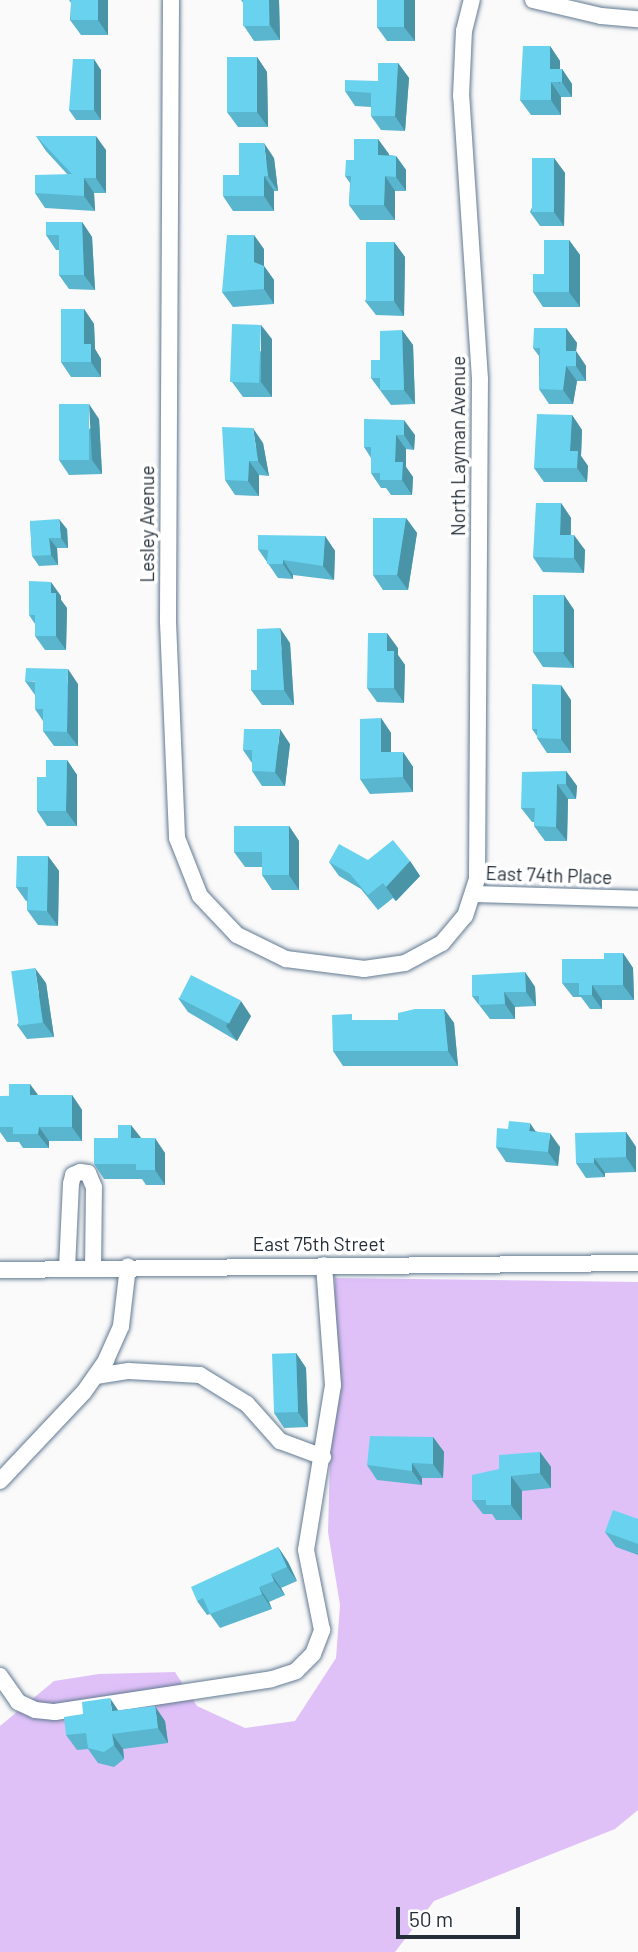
<!DOCTYPE html>
<html>
<head>
<meta charset="utf-8">
<style>
	body { margin:0 }
	#map { position:relative; width:638px; height:1952px; overflow:hidden; background:#fafafa; font-family:Barlow,sans-serif }
	div>[style] { position:absolute }
	.green>* { inset:0; background:#dfc1f8 }
	.roads { filter:drop-shadow(0 0 2px #627a92) drop-shadow(0 0 2px #627a92) }
	.minor>* { height:16px; margin:-8px; padding:0 8px; transform-origin:8px; border-radius:8px; background:#fff }
	.wall>* { inset:0; background:#5ab5ce }
	.shaded-wall>* { inset:0; background:#4a94a7 }
	.building>* { inset:0; background:#69d3ef; transform-origin:0 0 }
	span { translate:-50% -50%; white-space:nowrap; text-align:center; line-height:1.15; -webkit-text-stroke:7px #fff; paint-order:stroke }
	.street-label { font-size:19px; color:#242f39 }
	.scale { position:absolute; left:396px; top:1907px; width:124px; height:32px; box-sizing:border-box; border:4px solid #242f39; border-top:0; padding-left:9px; font-size:21px; line-height:24px; white-space:nowrap; color:#242f39; -webkit-text-stroke:5px #fff; paint-order:stroke }
</style>
</head>
<body>
<div id="map">
	<div class="green">
		<i style="clip-path:polygon(335px 1278px,638px 1282px,638px 1810px,615px 1829px,434px 1901px,395px 1952px,0 1952px,0 1726px,54px 1681px,99px 1674px,175px 1672px,197px 1706px,245px 1728px,295px 1721px,336px 1658px,340px 1605px,328px 1532px)"></i>
	</div>
	<div class="roads">
		<div class="minor">
			<i style="left:171px;top:0;width:622px;rotate:90.28deg"></i>
			<i style="left:168px;top:622px;width:216px;rotate:87.6deg"></i>
			<i style="left:177px;top:838px;width:62px;rotate:68.4deg"></i>
			<i style="left:200px;top:896px;width:54px;rotate:46.5deg"></i>
			<i style="left:237px;top:935px;width:55px;rotate:26.1deg"></i>
			<i style="left:286px;top:959px;width:79px;rotate:7.3deg"></i>
			<i style="left:364px;top:969px;width:41px;rotate:-8.3deg"></i>
			<i style="left:405px;top:963px;width:42px;rotate:-28.4deg"></i>
			<i style="left:442px;top:943px;width:35px;rotate:-50deg"></i>
			<i style="left:465px;top:916px;width:39px;rotate:-72deg"></i>
			<i style="left:477px;top:879px;width:500px;rotate:-89.66deg"></i>
			<i style="left:480px;top:379px;width:284px;rotate:-93.8deg"></i>
			<i style="left:461px;top:96px;width:65px;rotate:-87.4deg"></i>
			<i style="left:464px;top:31px;width:32px;rotate:-76deg"></i>
			<i style="left:533px;top:0;width:70px;rotate:13.2deg"></i>
			<i style="left:601px;top:16px;width:37px;rotate:5deg"></i>
			<i style="left:474px;top:894px;width:164px;rotate:1.7deg"></i>
			<i style="left:67px;top:1268px;width:84px;rotate:-87.3deg"></i>
			<i style="left:71px;top:1184px;width:9px;rotate:-77deg"></i>
			<i style="left:73px;top:1175px;width:8px;rotate:-23deg"></i>
			<i style="left:80px;top:1172px;width:8px;rotate:7deg"></i>
			<i style="left:88px;top:1173px;width:15px;rotate:67deg"></i>
			<i style="left:94px;top:1187px;width:80px;rotate:90.7deg"></i>
			<i style="left:0;top:1270px;width:638px;rotate:-0.63deg"></i>
			<i style="left:96px;top:1376px;width:33px;rotate:-9deg"></i>
			<i style="left:129px;top:1371px;width:71px;rotate:3.2deg"></i>
			<i style="left:200px;top:1375px;width:55px;rotate:31.7deg"></i>
			<i style="left:247px;top:1404px;width:50px;rotate:48.3deg"></i>
			<i style="left:280px;top:1441px;width:46px;rotate:20.4deg"></i>
			<i style="left:0;top:1481px;width:122px;rotate:-46.7deg"></i>
			<i style="left:84px;top:1392px;width:39px;rotate:-55deg"></i>
			<i style="left:106px;top:1360px;width:37px;rotate:-66deg"></i>
			<i style="left:121px;top:1326px;width:60px;rotate:-83.3deg"></i>
			<i style="left:0;top:1676px;width:32px;rotate:55deg"></i>
			<i style="left:18px;top:1702px;width:19px;rotate:25deg"></i>
			<i style="left:35px;top:1710px;width:20px;rotate:6deg"></i>
			<i style="left:55px;top:1712px;width:219px;rotate:-8.6deg"></i>
			<i style="left:272px;top:1679px;width:25px;rotate:-18deg"></i>
			<i style="left:296px;top:1671px;width:24px;rotate:-45deg"></i>
			<i style="left:313px;top:1654px;width:26px;rotate:-69deg"></i>
			<i style="left:322px;top:1630px;width:82px;rotate:-101.3deg"></i>
			<i style="left:306px;top:1550px;width:167px;rotate:-80.7deg"></i>
			<i style="left:333px;top:1385px;width:120px;rotate:-94.3deg"></i>
		</div>
	</div>
	<div class="wall">
		<i style="clip-path:polygon(69px 0,108px 0,108px 35px,81px 35px,70px 20px,71px 3px)"></i>
		<i style="clip-path:polygon(241px 0,279px 0,280px 40px,254px 41px,244px 26px,244px 4px)"></i>
		<i style="clip-path:polygon(415px 0,415px 41px,387px 41px,377px 27px)"></i>
		<i style="clip-path:polygon(550px 46px,560px 61px,560px 69px,562px 69px,572px 84px,572px 97px,561px 97px,561px 115px,531px 115px,520px 100px)"></i>
		<i style="clip-path:polygon(257px 57px,267px 72px,268px 127px,238px 127px,227px 112px)"></i>
		<i style="clip-path:polygon(398px 63px,409px 78px,405px 131px,381px 130px,371px 116px,371px 107px,355px 106px,345px 91px,378px 81px)"></i>
		<i style="clip-path:polygon(101px 70px,101px 120px,76px 120px,69px 110px)"></i>
		<i style="clip-path:polygon(36px 136px,106px 150px,106px 193px,94px 193px,95px 211px,45px 208px,35px 193px,68px 175px,46px 151px)"></i>
		<i style="clip-path:polygon(378px 139px,389px 155px,396px 156px,406px 170px,406px 191px,395px 191px,395px 220px,360px 220px,349px 205px,350px 183px,345px 176px,354px 160px)"></i>
		<i style="clip-path:polygon(274px 158px,278px 191px,274px 191px,274px 211px,233px 211px,223px 196px,239px 175px)"></i>
		<i style="clip-path:polygon(554px 158px,565px 173px,564px 226px,540px 226px,530px 212px)"></i>
		<i style="clip-path:polygon(82px 222px,92px 237px,95px 290px,69px 289px,59px 275px,59px 250px,56px 250px,46px 235px)"></i>
		<i style="clip-path:polygon(569px 240px,580px 255px,580px 307px,543px 307px,533px 292px)"></i>
		<i style="clip-path:polygon(394px 242px,405px 257px,404px 316px,376px 315px,365px 301px)"></i>
		<i style="clip-path:polygon(264px 249px,264px 266px,274px 280px,274px 304px,233px 307px,222px 292px)"></i>
		<i style="clip-path:polygon(84px 309px,94px 324px,95px 349px,101px 359px,101px 377px,71px 377px,61px 362px)"></i>
		<i style="clip-path:polygon(566px 328px,577px 343px,576px 351px,586px 366px,586px 381px,577px 381px,573px 404px,549px 404px,539px 389px,539px 356px,533px 348px)"></i>
		<i style="clip-path:polygon(402px 330px,413px 345px,415px 404px,391px 405px,371px 378px,380px 360px)"></i>
		<i style="clip-path:polygon(272px 339px,272px 397px,243px 397px,232px 382px)"></i>
		<i style="clip-path:polygon(572px 415px,582px 430px,581px 456px,588px 466px,587px 482px,544px 482px,534px 468px)"></i>
		<i style="clip-path:polygon(99px 419px,102px 474px,69px 475px,59px 460px)"></i>
		<i style="clip-path:polygon(364px 419px,415px 435px,414px 450px,406px 449px,406px 467px,413px 477px,412px 495px,391px 495px,386px 488px,381px 488px,371px 473px,371px 458px,364px 447px)"></i>
		<i style="clip-path:polygon(263px 443px,269px 476px,259px 475px,259px 496px,235px 495px,225px 480px)"></i>
		<i style="clip-path:polygon(561px 503px,571px 518px,571px 535px,585px 550px,584px 573px,543px 572px,533px 557px)"></i>
		<i style="clip-path:polygon(406px 518px,417px 533px,408px 590px,383px 590px,373px 575px)"></i>
		<i style="clip-path:polygon(30px 521px,67px 529px,68px 548px,57px 548px,58px 565px,39px 566px,32px 556px)"></i>
		<i style="clip-path:polygon(325px 536px,335px 551px,334px 580px,293px 575px,293px 579px,278px 578px,258px 549px)"></i>
		<i style="clip-path:polygon(564px 595px,574px 610px,574px 668px,543px 667px,533px 652px)"></i>
		<i style="clip-path:polygon(61px 596px,61px 600px,67px 608px,66px 650px,45px 650px,35px 636px,35px 624px,29px 615px)"></i>
		<i style="clip-path:polygon(290px 643px,294px 705px,262px 705px,251px 690px,257px 670px)"></i>
		<i style="clip-path:polygon(398px 648px,398px 655px,405px 665px,404px 703px,377px 702px,367px 688px)"></i>
		<i style="clip-path:polygon(25px 681px,78px 684px,78px 746px,54px 746px,43px 731px,43px 721px,35px 709px,35px 695px)"></i>
		<i style="clip-path:polygon(571px 700px,571px 753px,547px 753px,537px 738px,537px 736px,532px 729px)"></i>
		<i style="clip-path:polygon(381px 718px,391px 733px,391px 752px,403px 752px,413px 767px,413px 792px,370px 794px,360px 779px)"></i>
		<i style="clip-path:polygon(290px 744px,285px 786px,262px 786px,252px 771px,252px 763px,243px 750px)"></i>
		<i style="clip-path:polygon(67px 760px,77px 775px,77px 826px,47px 826px,37px 811px)"></i>
		<i style="clip-path:polygon(566px 771px,577px 786px,576px 799px,568px 799px,567px 841px,545px 841px,534px 826px,534px 822px,532px 822px,521px 808px)"></i>
		<i style="clip-path:polygon(289px 826px,299px 841px,299px 890px,272px 890px,262px 875px,262px 867px,245px 867px,234px 852px)"></i>
		<i style="clip-path:polygon(48px 856px,59px 871px,58px 926px,38px 925px,27px 910px,27px 901px,26px 901px,16px 887px)"></i>
		<i style="clip-path:polygon(368px 860px,410px 861px,420px 876px,396px 901px,393px 898px,378px 910px,361px 889px,339px 876px,329px 862px)"></i>
		<i style="clip-path:polygon(623px 953px,633px 968px,634px 1000px,602px 1000px,602px 1009px,590px 1009px,581px 997px,573px 997px,562px 983px,604px 959px)"></i>
		<i style="clip-path:polygon(525px 972px,535px 987px,536px 1006px,515px 1007px,515px 1019px,490px 1019px,472px 996px)"></i>
		<i style="clip-path:polygon(46px 983px,54px 1037px,27px 1039px,17px 1025px)"></i>
		<i style="clip-path:polygon(178px 998px,251px 1016px,237px 1041px,188px 1012px)"></i>
		<i style="clip-path:polygon(444px 1009px,454px 1023px,458px 1066px,343px 1066px,333px 1051px,356px 1020px,398px 1020px)"></i>
		<i style="clip-path:polygon(72px 1095px,82px 1110px,82px 1141px,49px 1141px,49px 1148px,23px 1148px,19px 1142px,7px 1142px,0 1132px,0 1096px)"></i>
		<i style="clip-path:polygon(536px 1131px,560px 1147px,558px 1166px,506px 1162px,496px 1147px)"></i>
		<i style="clip-path:polygon(626px 1132px,636px 1147px,636px 1172px,605px 1173px,605px 1177px,586px 1178px,576px 1163px)"></i>
		<i style="clip-path:polygon(141px 1138px,165px 1153px,165px 1185px,146px 1185px,142px 1179px,104px 1179px,94px 1164px)"></i>
		<i style="clip-path:polygon(296px 1353px,306px 1368px,308px 1427px,284px 1428px,274px 1413px)"></i>
		<i style="clip-path:polygon(433px 1437px,444px 1452px,443px 1478px,422px 1478px,422px 1485px,377px 1480px,367px 1465px)"></i>
		<i style="clip-path:polygon(540px 1452px,551px 1467px,551px 1488px,522px 1491px,522px 1520px,496px 1520px,492px 1514px,483px 1514px,472px 1500px,499px 1469px)"></i>
		<i style="clip-path:polygon(638px 1519px,638px 1555px,616px 1547px,605px 1532px)"></i>
		<i style="clip-path:polygon(278px 1547px,288px 1562px,297px 1581px,281px 1588px,285px 1595px,269px 1602px,272px 1609px,220px 1628px,210px 1614px,207px 1615px,197px 1601px)"></i>
		<i style="clip-path:polygon(119px 1711px,165px 1721px,168px 1743px,123px 1749px,124px 1759px,114px 1767px,98px 1763px,88px 1749px,77px 1750px,66px 1735px)"></i>
	</div>
	<div class="shaded-wall">
		<i style="clip-path:polygon(98px 0,108px 0,108px 35px,98px 20px)"></i>
		<i style="clip-path:polygon(269px 0,279px 0,280px 40px,270px 25px)"></i>
		<i style="clip-path:polygon(404px 0,415px 0,415px 41px,404px 27px)"></i>
		<i style="clip-path:polygon(550px 46px,560px 61px,560px 84px,550px 69px)"></i>
		<i style="clip-path:polygon(257px 57px,267px 72px,268px 127px,257px 112px)"></i>
		<i style="clip-path:polygon(94px 59px,101px 70px,101px 120px,94px 110px)"></i>
		<i style="clip-path:polygon(398px 63px,409px 78px,405px 131px,395px 116px)"></i>
		<i style="clip-path:polygon(562px 69px,572px 84px,572px 97px,562px 82px)"></i>
		<i style="clip-path:polygon(551px 82px,561px 97px,561px 115px,551px 100px)"></i>
		<i style="clip-path:polygon(96px 136px,106px 150px,106px 193px,96px 178px)"></i>
		<i style="clip-path:polygon(378px 139px,389px 154px,388px 170px,378px 155px)"></i>
		<i style="clip-path:polygon(264px 143px,274px 158px,278px 191px,268px 176px)"></i>
		<i style="clip-path:polygon(396px 156px,406px 170px,406px 191px,396px 177px)"></i>
		<i style="clip-path:polygon(554px 158px,565px 173px,564px 226px,554px 212px)"></i>
		<i style="clip-path:polygon(264px 176px,274px 191px,274px 211px,264px 196px)"></i>
		<i style="clip-path:polygon(385px 176px,395px 191px,395px 220px,384px 205px)"></i>
		<i style="clip-path:polygon(84px 178px,94px 193px,95px 211px,84px 196px)"></i>
		<i style="clip-path:polygon(82px 222px,92px 237px,95px 290px,84px 275px)"></i>
		<i style="clip-path:polygon(254px 235px,264px 249px,264px 266px,274px 280px,274px 304px,264px 289px,254px 262px)"></i>
		<i style="clip-path:polygon(569px 240px,580px 255px,580px 307px,569px 292px)"></i>
		<i style="clip-path:polygon(394px 242px,405px 257px,404px 316px,394px 301px)"></i>
		<i style="clip-path:polygon(84px 309px,94px 324px,95px 349px,101px 359px,101px 377px,91px 362px,84px 344px)"></i>
		<i style="clip-path:polygon(261px 325px,272px 339px,272px 397px,261px 382px)"></i>
		<i style="clip-path:polygon(566px 328px,577px 343px,576px 351px,586px 366px,586px 381px,566px 351px)"></i>
		<i style="clip-path:polygon(402px 330px,413px 345px,415px 404px,404px 390px)"></i>
		<i style="clip-path:polygon(566px 366px,577px 381px,573px 404px,563px 390px)"></i>
		<i style="clip-path:polygon(89px 404px,99px 419px,102px 474px,92px 460px)"></i>
		<i style="clip-path:polygon(572px 415px,582px 430px,581px 456px,588px 466px,587px 482px,577px 468px,570px 451px)"></i>
		<i style="clip-path:polygon(404px 420px,415px 435px,414px 450px,404px 435px)"></i>
		<i style="clip-path:polygon(253px 428px,263px 443px,269px 476px,258px 461px)"></i>
		<i style="clip-path:polygon(396px 435px,406px 449px,406px 467px,413px 477px,412px 495px,402px 480px,395px 462px)"></i>
		<i style="clip-path:polygon(249px 461px,259px 475px,259px 496px,248px 481px)"></i>
		<i style="clip-path:polygon(561px 503px,571px 518px,570px 550px,560px 535px)"></i>
		<i style="clip-path:polygon(406px 518px,417px 533px,408px 590px,397px 575px)"></i>
		<i style="clip-path:polygon(59px 519px,67px 529px,68px 548px,61px 538px)"></i>
		<i style="clip-path:polygon(574px 535px,585px 550px,584px 573px,574px 558px)"></i>
		<i style="clip-path:polygon(325px 536px,335px 551px,334px 580px,323px 566px)"></i>
		<i style="clip-path:polygon(49px 538px,57px 548px,58px 565px,51px 555px)"></i>
		<i style="clip-path:polygon(283px 560px,293px 575px,293px 579px,283px 564px)"></i>
		<i style="clip-path:polygon(51px 582px,61px 596px,61px 600px,67px 608px,66px 650px,56px 636px,51px 593px)"></i>
		<i style="clip-path:polygon(564px 595px,574px 610px,574px 668px,563px 653px)"></i>
		<i style="clip-path:polygon(280px 628px,290px 643px,294px 705px,284px 690px)"></i>
		<i style="clip-path:polygon(387px 633px,398px 648px,398px 655px,405px 665px,404px 703px,394px 688px,387px 651px)"></i>
		<i style="clip-path:polygon(68px 669px,78px 684px,78px 746px,67px 732px)"></i>
		<i style="clip-path:polygon(561px 685px,571px 700px,571px 753px,561px 739px)"></i>
		<i style="clip-path:polygon(381px 718px,391px 733px,391px 767px,381px 752px)"></i>
		<i style="clip-path:polygon(280px 729px,290px 744px,285px 786px,275px 772px)"></i>
		<i style="clip-path:polygon(403px 752px,413px 767px,413px 792px,403px 777px)"></i>
		<i style="clip-path:polygon(67px 760px,77px 775px,77px 826px,66px 811px)"></i>
		<i style="clip-path:polygon(566px 771px,577px 786px,576px 799px,566px 784px)"></i>
		<i style="clip-path:polygon(557px 784px,568px 799px,567px 841px,556px 827px)"></i>
		<i style="clip-path:polygon(289px 826px,299px 841px,299px 890px,289px 875px)"></i>
		<i style="clip-path:polygon(48px 856px,59px 871px,58px 926px,47px 911px)"></i>
		<i style="clip-path:polygon(410px 861px,420px 876px,396px 901px,386px 887px)"></i>
		<i style="clip-path:polygon(623px 953px,633px 968px,634px 1000px,623px 985px)"></i>
		<i style="clip-path:polygon(35px 968px,46px 983px,54px 1037px,43px 1022px)"></i>
		<i style="clip-path:polygon(525px 972px,535px 987px,536px 1006px,526px 992px)"></i>
		<i style="clip-path:polygon(592px 985px,602px 1000px,602px 1009px,592px 995px)"></i>
		<i style="clip-path:polygon(504px 992px,515px 1007px,515px 1019px,505px 1004px)"></i>
		<i style="clip-path:polygon(241px 1001px,251px 1016px,237px 1041px,226px 1026px)"></i>
		<i style="clip-path:polygon(444px 1009px,454px 1023px,458px 1066px,448px 1051px)"></i>
		<i style="clip-path:polygon(30px 1084px,41px 1099px,30px 1095px)"></i>
		<i style="clip-path:polygon(72px 1095px,82px 1110px,82px 1141px,72px 1127px)"></i>
		<i style="clip-path:polygon(530px 1123px,540px 1138px,529px 1131px)"></i>
		<i style="clip-path:polygon(131px 1125px,142px 1139px,131px 1138px)"></i>
		<i style="clip-path:polygon(39px 1127px,49px 1141px,49px 1148px,38px 1134px)"></i>
		<i style="clip-path:polygon(626px 1132px,636px 1147px,636px 1172px,626px 1157px)"></i>
		<i style="clip-path:polygon(550px 1133px,560px 1147px,558px 1166px,548px 1152px)"></i>
		<i style="clip-path:polygon(155px 1138px,165px 1153px,165px 1185px,155px 1170px)"></i>
		<i style="clip-path:polygon(594px 1158px,605px 1173px,605px 1177px,594px 1163px)"></i>
		<i style="clip-path:polygon(296px 1353px,306px 1368px,308px 1427px,298px 1412px)"></i>
		<i style="clip-path:polygon(433px 1437px,444px 1452px,443px 1478px,433px 1464px)"></i>
		<i style="clip-path:polygon(540px 1452px,551px 1467px,551px 1488px,540px 1473px)"></i>
		<i style="clip-path:polygon(412px 1463px,422px 1478px,422px 1485px,412px 1471px)"></i>
		<i style="clip-path:polygon(511px 1476px,522px 1491px,522px 1520px,511px 1505px)"></i>
		<i style="clip-path:polygon(278px 1547px,288px 1562px,297px 1581px,287px 1567px)"></i>
		<i style="clip-path:polygon(271px 1574px,281px 1588px,285px 1595px,274px 1581px)"></i>
		<i style="clip-path:polygon(259px 1587px,269px 1602px,272px 1609px,262px 1594px)"></i>
		<i style="clip-path:polygon(110px 1698px,120px 1713px,112px 1711px)"></i>
		<i style="clip-path:polygon(155px 1706px,165px 1721px,168px 1743px,158px 1728px)"></i>
		<i style="clip-path:polygon(112px 1734px,123px 1749px,124px 1759px,114px 1745px)"></i>
	</div>
	<div class="building">
		<i style="left:71px;top:0;width:27px;height:20px"></i>
		<i style="left:243px;top:0;width:26px;height:26px"></i>
		<i style="left:377px;top:0;width:27px;height:27px"></i>
		<i style="clip-path:polygon(523px 46px,550px 46px,550px 69px,562px 69px,562px 82px,551px 82px,551px 100px,520px 100px)"></i>
		<i style="left:227px;top:57px;width:30px;height:55px"></i>
		<i style="clip-path:polygon(73px 59px,94px 59px,94px 110px,69px 110px)"></i>
		<i style="clip-path:polygon(378px 63px,398px 63px,395px 116px,371px 116px,371px 93px,345px 91px,345px 80px,378px 81px)"></i>
		<i style="clip-path:polygon(36px 136px,96px 136px,96px 178px,84px 178px,84px 196px,35px 193px,35px 175px,72px 174px)"></i>
		<i style="clip-path:polygon(354px 139px,378px 139px,378px 155px,396px 156px,396px 177px,385px 176px,384px 205px,349px 205px,351px 176px,345px 176px,346px 160px,354px 160px)"></i>
		<i style="clip-path:polygon(239px 143px,264px 143px,268px 176px,264px 176px,264px 196px,223px 196px,223px 175px,239px 175px)"></i>
		<i style="left:532px;top:158px;width:22px;height:54px"></i>
		<i style="clip-path:polygon(46px 222px,82px 222px,84px 275px,59px 275px,59px 235px,46px 235px)"></i>
		<i style="clip-path:polygon(227px 235px,254px 235px,254px 262px,264px 266px,264px 289px,222px 292px)"></i>
		<i style="clip-path:polygon(544px 240px,569px 240px,569px 292px,533px 292px,533px 274px,544px 274px)"></i>
		<i style="left:366px;top:242px;width:28px;height:59px"></i>
		<i style="clip-path:polygon(61px 309px,84px 309px,84px 344px,91px 344px,91px 362px,61px 362px)"></i>
		<i style="left:232px;top:324px;width:29px;height:58px;rotate:2deg"></i>
		<i style="clip-path:polygon(534px 328px,566px 328px,566px 351px,576px 351px,576px 366px,566px 366px,563px 390px,539px 389px,540px 348px,533px 348px)"></i>
		<i style="clip-path:polygon(402px 330px,404px 390px,380px 390px,380px 378px,371px 378px,371px 360px,380px 360px,380px 331px)"></i>
		<i style="left:59px;top:404px;width:30px;height:56px"></i>
		<i style="clip-path:polygon(537px 414px,572px 415px,570px 451px,578px 451px,577px 468px,534px 468px)"></i>
		<i style="clip-path:polygon(364px 419px,404px 420px,404px 435px,396px 435px,395px 462px,403px 462px,402px 480px,380px 480px,380px 473px,371px 473px,371px 447px,364px 447px)"></i>
		<i style="clip-path:polygon(222px 427px,253px 428px,258px 461px,249px 461px,248px 481px,225px 480px)"></i>
		<i style="clip-path:polygon(536px 503px,561px 503px,560px 535px,574px 535px,574px 558px,533px 557px)"></i>
		<i style="clip-path:polygon(373px 518px,406px 518px,397px 575px,373px 575px)"></i>
		<i style="clip-path:polygon(59px 519px,61px 538px,49px 538px,51px 555px,32px 556px,30px 521px)"></i>
		<i style="clip-path:polygon(258px 535px,325px 536px,323px 566px,283px 560px,283px 564px,267px 564px,268px 550px,258px 549px)"></i>
		<i style="clip-path:polygon(29px 581px,51px 582px,51px 593px,56px 593px,56px 636px,35px 636px,35px 615px,29px 615px)"></i>
		<i style="left:533px;top:595px;width:31px;height:57px"></i>
		<i style="clip-path:polygon(280px 628px,284px 690px,251px 690px,251px 670px,257px 670px,257px 629px)"></i>
		<i style="clip-path:polygon(368px 633px,387px 633px,387px 651px,394px 651px,394px 688px,367px 688px)"></i>
		<i style="clip-path:polygon(26px 668px,68px 669px,67px 732px,43px 731px,43px 709px,35px 709px,35px 681px,25px 681px)"></i>
		<i style="clip-path:polygon(532px 684px,561px 685px,561px 739px,537px 738px,537px 729px,532px 729px)"></i>
		<i style="clip-path:polygon(381px 718px,381px 752px,403px 752px,403px 777px,360px 779px,360px 719px)"></i>
		<i style="clip-path:polygon(244px 729px,280px 729px,275px 772px,252px 771px,252px 750px,243px 750px)"></i>
		<i style="clip-path:polygon(46px 760px,67px 760px,66px 811px,37px 811px,37px 777px,46px 777px)"></i>
		<i style="clip-path:polygon(566px 771px,566px 784px,557px 784px,556px 827px,534px 826px,535px 808px,521px 808px,522px 772px)"></i>
		<i style="clip-path:polygon(234px 826px,289px 826px,289px 875px,262px 875px,262px 852px,234px 852px)"></i>
		<i style="clip-path:polygon(393px 840px,410px 861px,386px 887px,383px 883px,368px 895px,350px 874px,329px 862px,339px 844px,368px 860px)"></i>
		<i style="clip-path:polygon(17px 856px,48px 856px,47px 911px,27px 910px,28px 887px,16px 887px)"></i>
		<i style="clip-path:polygon(604px 953px,623px 953px,623px 985px,592px 985px,592px 995px,579px 995px,579px 983px,562px 983px,562px 959px,604px 959px)"></i>
		<i style="left:35px;top:968px;width:55px;height:24px;rotate:82deg"></i>
		<i style="clip-path:polygon(525px 972px,526px 992px,504px 992px,505px 1004px,479px 1005px,479px 996px,472px 996px,472px 975px)"></i>
		<i style="left:191px;top:975px;width:56px;height:26px;rotate:27deg"></i>
		<i style="clip-path:polygon(415px 1009px,444px 1009px,448px 1051px,333px 1051px,332px 1015px,352px 1014px,352px 1020px,398px 1020px,398px 1013px)"></i>
		<i style="clip-path:polygon(9px 1084px,30px 1084px,30px 1095px,72px 1095px,72px 1127px,39px 1127px,38px 1134px,13px 1134px,13px 1127px,0 1127px,0 1096px,9px 1096px)"></i>
		<i style="clip-path:polygon(509px 1121px,530px 1123px,529px 1131px,550px 1133px,548px 1152px,496px 1147px,497px 1128px,508px 1129px)"></i>
		<i style="clip-path:polygon(118px 1125px,131px 1125px,131px 1138px,155px 1138px,155px 1170px,136px 1170px,136px 1164px,94px 1164px,94px 1138px,118px 1138px)"></i>
		<i style="clip-path:polygon(626px 1132px,626px 1157px,594px 1158px,594px 1163px,576px 1163px,575px 1133px)"></i>
		<i style="left:296px;top:1353px;width:59px;height:24px;rotate:88deg"></i>
		<i style="clip-path:polygon(370px 1436px,433px 1437px,433px 1464px,412px 1463px,412px 1471px,367px 1465px)"></i>
		<i style="clip-path:polygon(540px 1452px,540px 1473px,511px 1476px,511px 1505px,486px 1505px,486px 1500px,472px 1500px,472px 1475px,499px 1469px,499px 1455px)"></i>
		<i style="clip-path:polygon(613px 1510px,638px 1519px,638px 1544px,605px 1532px)"></i>
		<i style="clip-path:polygon(278px 1547px,287px 1567px,271px 1574px,274px 1581px,259px 1587px,262px 1594px,210px 1614px,203px 1598px,197px 1601px,191px 1587px)"></i>
		<i style="clip-path:polygon(110px 1698px,112px 1711px,155px 1706px,158px 1728px,112px 1734px,114px 1745px,104px 1752px,88px 1748px,86px 1733px,66px 1735px,64px 1717px,83px 1714px,82px 1702px)"></i>
	</div>
	<div class="street-label">
		<span style="left:458px;top:446px;rotate:-90deg">North Layman Avenue</span>
		<span style="left:147px;top:524px;rotate:-90deg">Lesley Avenue</span>
		<span style="left:549px;top:875px;rotate:2deg">East 74th Place</span>
		<span style="left:319px;top:1244px">East 75th Street</span>
	</div>
	<div class="scale">50 m</div>
</div>
</body>
</html>
